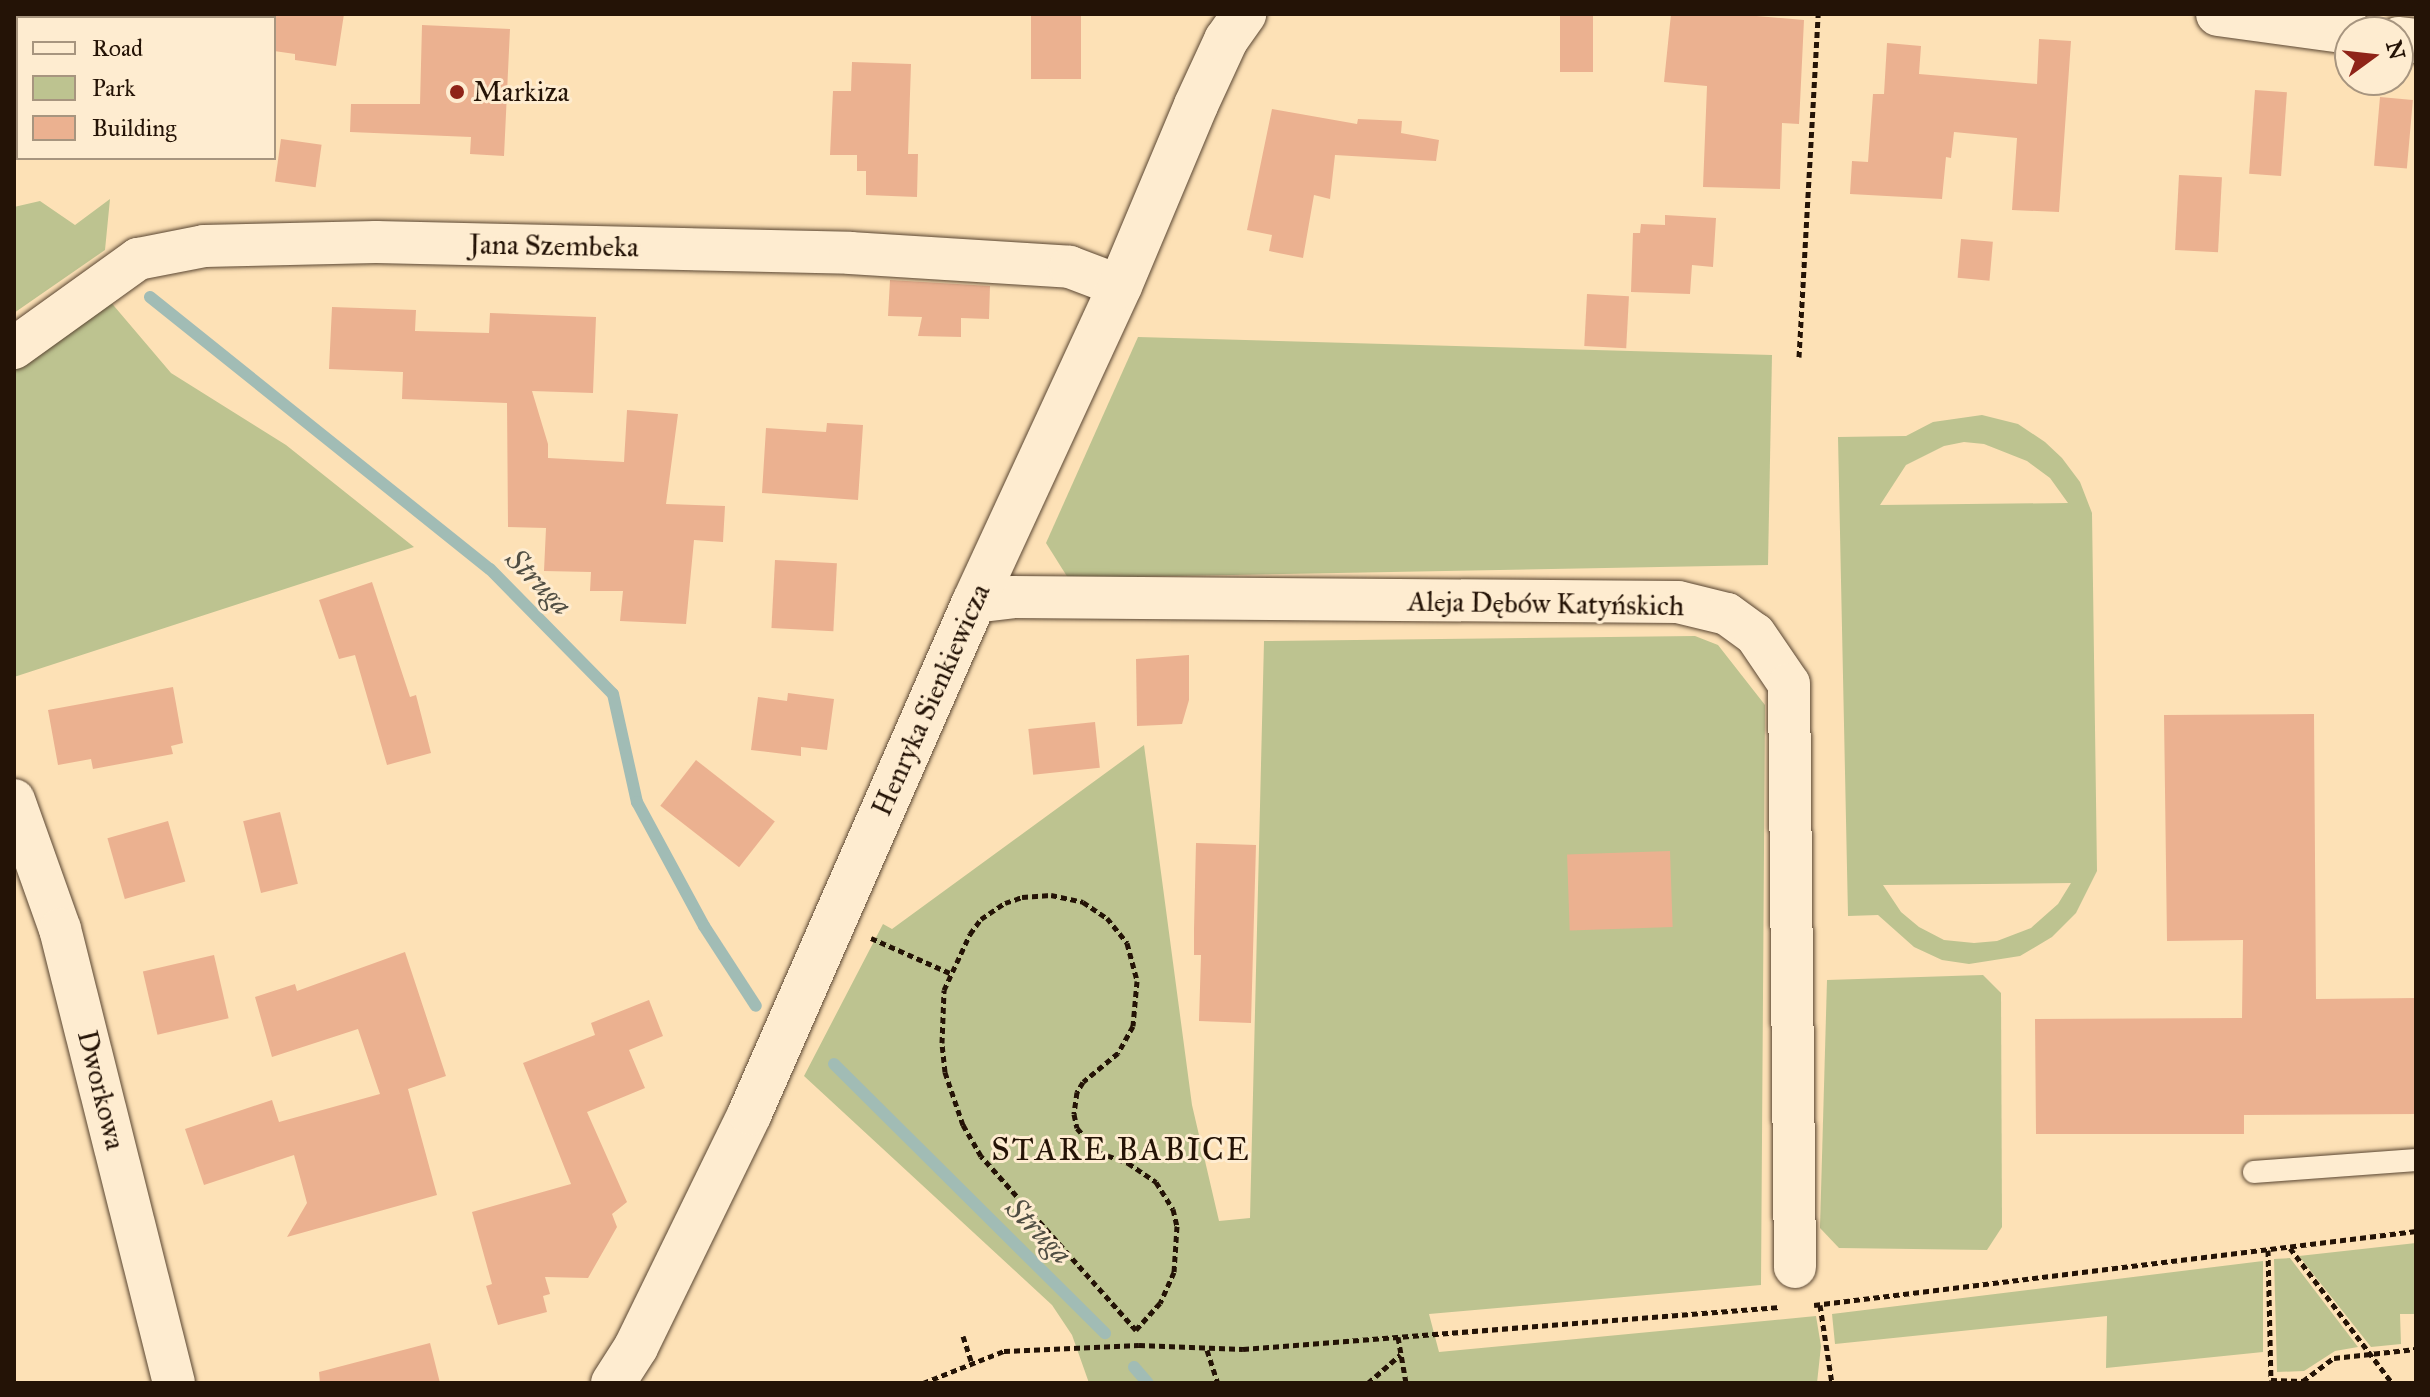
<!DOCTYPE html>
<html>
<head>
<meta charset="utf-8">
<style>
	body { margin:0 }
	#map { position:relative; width:2430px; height:1397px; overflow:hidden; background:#fde1b6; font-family:"IM FELL Great Primer",serif }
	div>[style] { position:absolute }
	.green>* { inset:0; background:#bdc390 }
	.stream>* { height:12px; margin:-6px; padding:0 6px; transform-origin:6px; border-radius:6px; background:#a1bcb5 }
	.building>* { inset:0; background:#ebb190; transform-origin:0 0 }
	.path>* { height:5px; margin-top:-2.5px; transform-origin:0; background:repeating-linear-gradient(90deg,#241306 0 6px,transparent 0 10px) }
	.roads { filter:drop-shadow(0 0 2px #5a4632) drop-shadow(0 0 2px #5a4632) }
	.lane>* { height:22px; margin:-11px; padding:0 11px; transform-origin:11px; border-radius:11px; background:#feecd0 }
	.street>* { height:42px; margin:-21px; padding:0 21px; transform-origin:21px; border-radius:21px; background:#feecd0 }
	.secondary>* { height:44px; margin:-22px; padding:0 22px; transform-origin:22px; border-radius:22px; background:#feecd0 }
	.dots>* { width:22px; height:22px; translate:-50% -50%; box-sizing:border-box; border:4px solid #feecd0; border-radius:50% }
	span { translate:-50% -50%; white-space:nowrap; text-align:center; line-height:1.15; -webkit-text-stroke:6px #feecd0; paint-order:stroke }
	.poi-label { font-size:28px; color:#241306 }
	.left { translate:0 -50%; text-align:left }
	.street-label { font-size:28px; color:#241306 }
	.water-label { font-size:30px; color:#504e43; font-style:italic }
	.quarter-label { font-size:32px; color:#241306; letter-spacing:2px }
	.frame { position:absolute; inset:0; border:16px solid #241306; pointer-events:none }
	.legend { position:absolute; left:16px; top:16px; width:260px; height:144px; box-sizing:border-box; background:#feecd0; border:2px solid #a7957f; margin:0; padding:10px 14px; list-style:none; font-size:24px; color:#241306 }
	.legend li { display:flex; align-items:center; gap:16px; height:40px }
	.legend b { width:40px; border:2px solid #a7957f }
	.north { position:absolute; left:2334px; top:16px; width:80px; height:80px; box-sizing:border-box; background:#feecd0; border:2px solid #a7957f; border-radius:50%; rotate:75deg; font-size:22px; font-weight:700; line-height:32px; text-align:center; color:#241306 }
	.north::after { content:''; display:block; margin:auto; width:28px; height:36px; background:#8f2418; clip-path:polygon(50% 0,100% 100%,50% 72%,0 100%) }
</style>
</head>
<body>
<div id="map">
	<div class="green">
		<i style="clip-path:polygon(110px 199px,105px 250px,14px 313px,14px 207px,40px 201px,75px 225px)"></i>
		<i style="clip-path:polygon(103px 293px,171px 373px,286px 445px,414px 547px,14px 677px,14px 357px)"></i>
		<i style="clip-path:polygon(1138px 337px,1772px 355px,1768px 565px,1068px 578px,1046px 543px)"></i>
		<i style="clip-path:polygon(evenodd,1982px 415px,2018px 424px,2045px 442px,2062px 458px,2080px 482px,2092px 513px,2097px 871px,2076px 913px,2052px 937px,2020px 956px,1969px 964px,1942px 960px,1914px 947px,1878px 915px,1848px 916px,1838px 437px,1906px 436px,1933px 422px,1982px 415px,1964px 442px,1984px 444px,2027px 461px,2050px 478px,2068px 503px,1880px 505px,1906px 465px,1944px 446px,1964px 442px,1982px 415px,2071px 883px,2058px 904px,2031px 928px,1997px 941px,1974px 943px,1944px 940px,1919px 927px,1901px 912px,1883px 885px,2071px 883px)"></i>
		<i style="clip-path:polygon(1695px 636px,1718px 645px,1765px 705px,1761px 1285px,1429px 1314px,1439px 1352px,1816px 1316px,1821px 1346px,1817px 1383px,1089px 1383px,1072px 1335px,1052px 1305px,804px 1076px,883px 924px,892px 929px,1144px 745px,1192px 1105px,1219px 1221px,1250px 1218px,1264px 641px)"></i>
		<i style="clip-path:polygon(1983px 975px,2001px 993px,2002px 1227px,1987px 1250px,1839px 1248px,1820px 1228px,1827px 980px)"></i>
		<i style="clip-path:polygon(2416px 1243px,2416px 1314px,2400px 1314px,2401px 1344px,2371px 1347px,2299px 1256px)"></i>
		<i style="clip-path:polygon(2290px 1258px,2358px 1347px,2335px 1351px,2304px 1371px,2277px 1372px,2274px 1259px)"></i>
		<i style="clip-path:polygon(2263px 1261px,2263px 1352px,2106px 1368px,2107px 1316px,1835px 1344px,1832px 1314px)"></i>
	</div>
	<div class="stream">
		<i style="left:150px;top:297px;width:435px;rotate:38.7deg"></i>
		<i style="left:490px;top:569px;width:175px;rotate:45.5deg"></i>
		<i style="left:613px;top:694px;width:111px;rotate:77.5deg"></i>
		<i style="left:637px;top:802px;width:141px;rotate:61.6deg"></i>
		<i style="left:704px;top:926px;width:95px;rotate:57deg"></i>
		<i style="left:834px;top:1064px;width:382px;rotate:44.8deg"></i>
		<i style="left:1134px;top:1367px;width:21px;rotate:49deg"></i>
	</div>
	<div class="building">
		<i style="clip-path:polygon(274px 14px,344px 14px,336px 66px,295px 60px,295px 54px,274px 51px)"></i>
		<i style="left:1031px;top:14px;width:50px;height:65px"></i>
		<i style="left:1560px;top:14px;width:33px;height:58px"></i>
		<i style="clip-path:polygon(1671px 14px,1733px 14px,1804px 20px,1799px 124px,1782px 123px,1780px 189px,1703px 187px,1707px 86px,1664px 82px)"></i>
		<i style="clip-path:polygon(422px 25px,510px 29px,504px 156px,470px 154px,471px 137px,350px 132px,351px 104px,420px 104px)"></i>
		<i style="clip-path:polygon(2039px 39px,2071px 41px,2059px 212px,2012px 210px,2017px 138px,1954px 132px,1951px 158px,1946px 157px,1942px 199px,1850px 194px,1852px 161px,1868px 162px,1873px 94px,1884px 94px,1887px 43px,1921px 46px,1919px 74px,2037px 84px)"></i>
		<i style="clip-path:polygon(852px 62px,911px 64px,908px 154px,918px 154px,917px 197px,866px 195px,866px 171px,857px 171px,857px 155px,830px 155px,833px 91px,851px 91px)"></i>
		<i style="left:2255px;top:90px;width:32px;height:84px;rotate:4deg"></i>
		<i style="left:2380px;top:97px;width:33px;height:69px;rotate:5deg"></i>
		<i style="clip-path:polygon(1272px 109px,1357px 124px,1358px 119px,1402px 121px,1401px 133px,1439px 140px,1436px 161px,1335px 155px,1330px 199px,1314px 195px,1303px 258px,1269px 251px,1272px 235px,1247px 230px)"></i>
		<i style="left:281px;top:139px;width:41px;height:43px;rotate:8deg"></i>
		<i style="left:2179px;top:175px;width:43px;height:75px;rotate:3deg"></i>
		<i style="clip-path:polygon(1665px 215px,1716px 218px,1713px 267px,1692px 265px,1690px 294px,1631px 292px,1633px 233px,1640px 233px,1641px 224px,1665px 225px)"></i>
		<i style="left:1961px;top:239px;width:32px;height:39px;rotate:5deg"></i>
		<i style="clip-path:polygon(890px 280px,990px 286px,989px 319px,961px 318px,961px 337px,918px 336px,922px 317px,888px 316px)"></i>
		<i style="left:1587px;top:294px;width:42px;height:52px;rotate:3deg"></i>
		<i style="clip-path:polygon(332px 307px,416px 310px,415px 331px,489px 333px,490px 313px,596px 317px,593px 393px,532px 391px,548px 444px,548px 458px,624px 462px,627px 410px,678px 414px,666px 504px,725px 506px,723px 542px,694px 540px,686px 624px,620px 621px,623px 591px,590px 591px,591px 572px,544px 571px,546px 528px,508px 527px,507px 403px,402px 399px,403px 372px,329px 369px)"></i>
		<i style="clip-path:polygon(827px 423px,863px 425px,858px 500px,762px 493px,766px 428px,826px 432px)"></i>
		<i style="left:775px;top:560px;width:62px;height:68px;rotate:3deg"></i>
		<i style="clip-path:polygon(372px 582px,410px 697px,416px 695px,431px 753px,387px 765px,355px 655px,339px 659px,319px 600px)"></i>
		<i style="clip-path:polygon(1189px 655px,1189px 700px,1182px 724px,1137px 726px,1136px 659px)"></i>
		<i style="clip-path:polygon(173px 687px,183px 743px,171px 746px,173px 754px,93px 769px,91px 759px,58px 765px,48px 710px)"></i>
		<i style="clip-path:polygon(788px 693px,834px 699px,827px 750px,801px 747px,801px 756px,751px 750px,758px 697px,787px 701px)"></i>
		<i style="clip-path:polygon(2314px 714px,2316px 999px,2416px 998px,2416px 1114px,2244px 1115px,2244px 1134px,2036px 1134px,2035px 1019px,2242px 1018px,2243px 940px,2167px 941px,2164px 715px)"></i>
		<i style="left:1095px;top:722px;width:46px;height:67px;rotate:84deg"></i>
		<i style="left:696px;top:760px;width:100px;height:58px;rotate:38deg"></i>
		<i style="left:280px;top:812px;width:74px;height:38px;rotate:76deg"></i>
		<i style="left:168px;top:821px;width:63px;height:63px;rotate:74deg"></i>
		<i style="clip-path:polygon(1196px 843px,1256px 845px,1251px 1023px,1199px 1021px,1201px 955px,1194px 955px,1194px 929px)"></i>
		<i style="left:1670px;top:851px;width:76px;height:103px;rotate:88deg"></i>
		<i style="clip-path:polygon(405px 952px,446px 1076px,408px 1089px,437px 1195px,287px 1237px,307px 1203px,294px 1155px,204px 1185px,185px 1129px,272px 1100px,279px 1122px,380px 1094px,358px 1029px,272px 1057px,255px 997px,295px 984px,297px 991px)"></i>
		<i style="left:214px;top:955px;width:65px;height:73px;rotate:77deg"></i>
		<i style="clip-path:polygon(649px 1000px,663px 1036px,629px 1050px,645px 1088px,587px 1112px,627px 1202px,612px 1214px,617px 1227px,588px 1278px,545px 1277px,550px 1294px,543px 1296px,547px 1312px,498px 1325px,486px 1286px,492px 1284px,472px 1212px,571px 1184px,523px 1063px,595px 1035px,591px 1023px)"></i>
		<i style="clip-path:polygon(430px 1343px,440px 1383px,320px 1383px,319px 1372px)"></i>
	</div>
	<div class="path">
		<i style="left:1799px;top:357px;width:344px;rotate:-86.8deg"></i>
		<i style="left:1051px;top:895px;width:33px;rotate:12deg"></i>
		<i style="left:1083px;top:902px;width:29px;rotate:34deg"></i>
		<i style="left:1107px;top:918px;width:32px;rotate:51deg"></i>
		<i style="left:1127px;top:943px;width:39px;rotate:75deg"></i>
		<i style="left:1137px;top:981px;width:45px;rotate:95.1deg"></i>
		<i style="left:1133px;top:1026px;width:31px;rotate:119deg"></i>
		<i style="left:1118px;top:1053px;width:45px;rotate:140.4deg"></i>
		<i style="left:1083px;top:1082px;width:12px;rotate:121deg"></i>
		<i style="left:1077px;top:1092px;width:22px;rotate:98deg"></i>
		<i style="left:1074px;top:1114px;width:14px;rotate:78deg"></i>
		<i style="left:1077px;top:1128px;width:32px;rotate:49deg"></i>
		<i style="left:1098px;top:1152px;width:32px;rotate:20deg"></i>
		<i style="left:1128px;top:1163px;width:34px;rotate:34deg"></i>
		<i style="left:1156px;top:1182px;width:32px;rotate:58deg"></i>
		<i style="left:1173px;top:1209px;width:17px;rotate:77deg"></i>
		<i style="left:1177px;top:1226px;width:46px;rotate:93.7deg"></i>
		<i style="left:1174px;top:1272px;width:34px;rotate:114deg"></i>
		<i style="left:1160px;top:1303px;width:36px;rotate:132deg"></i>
		<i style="left:1136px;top:1330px;width:233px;rotate:-131.7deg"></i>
		<i style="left:981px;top:1156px;width:36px;rotate:-120deg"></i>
		<i style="left:963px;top:1125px;width:56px;rotate:-108.8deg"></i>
		<i style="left:945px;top:1072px;width:29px;rotate:-96deg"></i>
		<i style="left:942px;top:1043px;width:53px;rotate:-87.8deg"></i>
		<i style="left:944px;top:990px;width:62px;rotate:-65.1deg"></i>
		<i style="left:970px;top:934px;width:19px;rotate:-54deg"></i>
		<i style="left:981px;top:919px;width:29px;rotate:-34deg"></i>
		<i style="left:1005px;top:903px;width:18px;rotate:-19deg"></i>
		<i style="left:1022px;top:897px;width:29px;rotate:-4deg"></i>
		<i style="left:871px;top:938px;width:86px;rotate:23.9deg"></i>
		<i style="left:2290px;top:1248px;width:169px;rotate:52.9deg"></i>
		<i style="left:2268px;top:1250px;width:130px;rotate:88.7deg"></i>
		<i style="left:2271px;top:1380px;width:32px;rotate:2deg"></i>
		<i style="left:2303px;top:1381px;width:39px;rotate:-37deg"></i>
		<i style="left:2334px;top:1358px;width:82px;rotate:-6.3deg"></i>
		<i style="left:1814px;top:1305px;width:607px;rotate:-7.01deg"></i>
		<i style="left:1820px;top:1305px;width:79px;rotate:81.3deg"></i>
		<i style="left:963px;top:1336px;width:28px;rotate:72deg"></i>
		<i style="left:1398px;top:1337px;width:47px;rotate:80.1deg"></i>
		<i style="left:1207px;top:1350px;width:35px;rotate:72deg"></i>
		<i style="left:923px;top:1383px;width:87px;rotate:-21.6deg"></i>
		<i style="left:1004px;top:1351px;width:135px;rotate:-2.5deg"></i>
		<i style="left:1139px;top:1345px;width:104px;rotate:2.2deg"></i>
		<i style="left:1243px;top:1349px;width:539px;rotate:-4.47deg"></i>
		<i style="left:1368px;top:1383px;width:43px;rotate:-41.2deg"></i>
	</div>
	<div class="roads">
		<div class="lane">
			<i style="left:2254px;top:1172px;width:162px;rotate:-4.2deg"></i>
		</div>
		<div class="street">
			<i style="left:14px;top:348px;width:153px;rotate:-35.7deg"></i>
			<i style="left:138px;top:259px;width:67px;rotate:-11.1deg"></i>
			<i style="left:204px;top:246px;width:172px;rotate:-1.3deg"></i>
			<i style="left:376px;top:242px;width:474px;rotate:1.3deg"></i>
			<i style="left:850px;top:253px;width:220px;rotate:3.6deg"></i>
			<i style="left:1070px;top:267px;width:53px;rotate:20.8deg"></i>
			<i style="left:974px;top:602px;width:38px;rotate:-7deg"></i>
			<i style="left:1012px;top:597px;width:666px;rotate:0.43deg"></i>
			<i style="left:1678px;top:602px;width:50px;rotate:13.8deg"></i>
			<i style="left:1727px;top:614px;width:34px;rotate:36deg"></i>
			<i style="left:1755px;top:634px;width:60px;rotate:55.8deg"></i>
			<i style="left:1789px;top:684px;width:583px;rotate:89.41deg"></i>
			<i style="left:14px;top:800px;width:137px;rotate:70.4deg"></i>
			<i style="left:60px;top:929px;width:468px;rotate:75.9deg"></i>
		</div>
		<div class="secondary">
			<i style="left:2218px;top:14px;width:133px;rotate:7.8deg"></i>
			<i style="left:2398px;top:39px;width:18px;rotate:6deg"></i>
			<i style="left:613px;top:1383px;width:43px;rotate:-57.4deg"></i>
			<i style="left:636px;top:1347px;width:260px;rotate:-64deg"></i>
			<i style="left:750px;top:1113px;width:558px;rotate:-66.33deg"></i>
			<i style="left:974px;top:602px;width:348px;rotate:-65.2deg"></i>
			<i style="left:1120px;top:286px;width:196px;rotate:-67.2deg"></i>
			<i style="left:1196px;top:105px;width:72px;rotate:-65.2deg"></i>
			<i style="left:1226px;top:40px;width:32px;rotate:-55deg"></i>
		</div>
	</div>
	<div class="dots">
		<i style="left:457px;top:92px;background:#8f2418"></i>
	</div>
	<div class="poi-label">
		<span class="left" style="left:473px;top:92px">Markiza</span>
	</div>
	<div class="street-label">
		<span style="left:554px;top:246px;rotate:1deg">Jana Szembeka</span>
		<span style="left:1546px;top:604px;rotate:1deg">Aleja Dębów Katyńskich</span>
		<span style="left:931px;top:700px;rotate:-66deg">Henryka Sienkiewicza</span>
		<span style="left:101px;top:1090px;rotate:76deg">Dworkowa</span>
	</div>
	<div class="water-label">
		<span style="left:539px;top:582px;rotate:45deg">Struga</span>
		<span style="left:1039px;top:1231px;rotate:45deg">Struga</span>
	</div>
	<div class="quarter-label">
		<span style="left:1121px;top:1150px">STARE BABICE</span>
	</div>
	<div class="frame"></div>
	<ul class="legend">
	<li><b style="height:10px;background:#feecd0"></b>Road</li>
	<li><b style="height:22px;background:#bdc390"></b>Park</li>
	<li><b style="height:22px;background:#ebb190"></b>Building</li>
	</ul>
	<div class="north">N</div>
</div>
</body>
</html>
